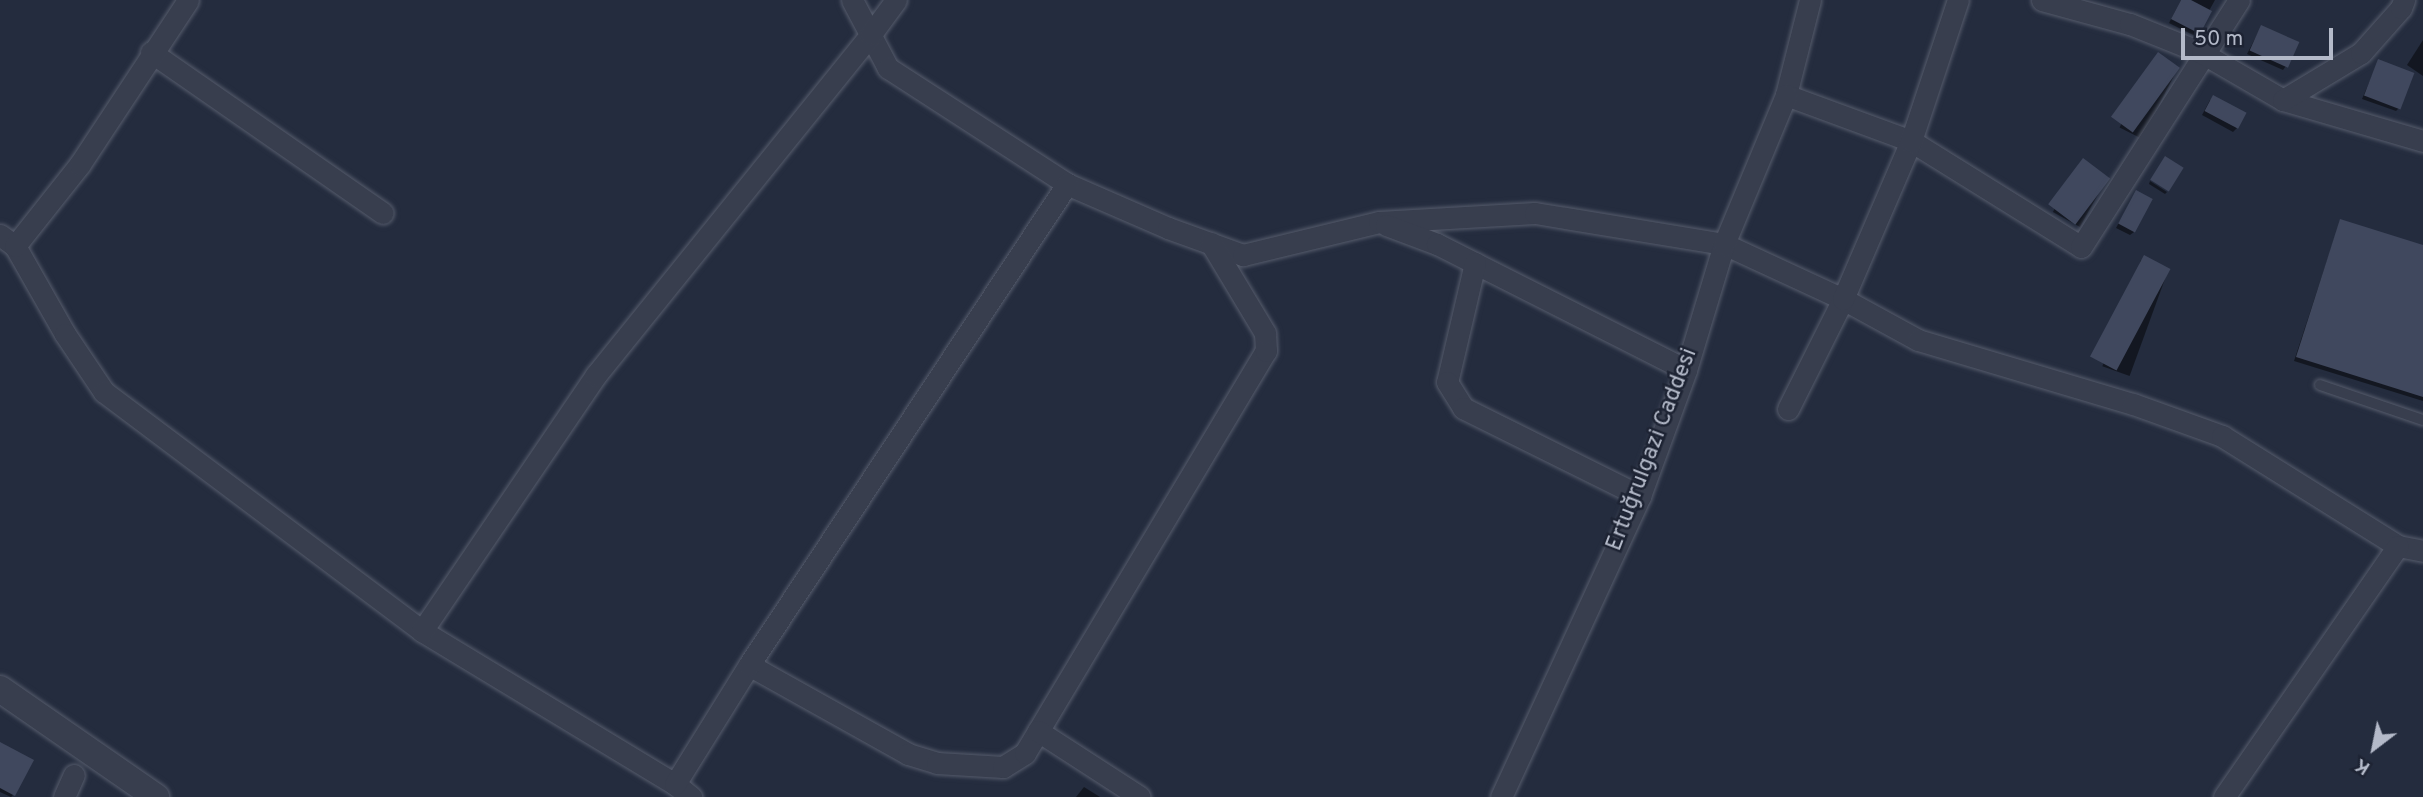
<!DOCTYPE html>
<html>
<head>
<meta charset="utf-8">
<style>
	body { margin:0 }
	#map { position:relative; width:2423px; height:797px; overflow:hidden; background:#242c3e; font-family:Overpass,sans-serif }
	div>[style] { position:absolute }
	.shadow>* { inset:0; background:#0007; transform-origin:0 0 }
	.building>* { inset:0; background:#40485e; transform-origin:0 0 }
	.roads { filter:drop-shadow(0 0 2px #565c6c) drop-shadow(0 0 2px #565c6c) }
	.service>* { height:10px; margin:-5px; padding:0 5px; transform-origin:5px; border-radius:5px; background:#383e4e }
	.minor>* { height:21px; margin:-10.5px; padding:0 10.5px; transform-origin:10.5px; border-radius:10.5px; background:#383e4e }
	.tertiary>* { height:26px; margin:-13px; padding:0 13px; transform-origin:13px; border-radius:13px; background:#383e4e }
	span { translate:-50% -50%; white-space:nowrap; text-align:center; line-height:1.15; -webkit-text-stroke:5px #1d2333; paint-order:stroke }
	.street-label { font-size:23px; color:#b4bac9 }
	.north { position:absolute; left:2339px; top:713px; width:70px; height:70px; -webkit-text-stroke:5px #1d2333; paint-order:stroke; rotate:212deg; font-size:19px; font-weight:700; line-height:28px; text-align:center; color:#b4bac9 }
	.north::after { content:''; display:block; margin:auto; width:24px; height:32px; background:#b4bac9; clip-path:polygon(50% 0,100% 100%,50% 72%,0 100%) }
	.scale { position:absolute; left:2181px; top:28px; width:152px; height:32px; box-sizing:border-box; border:4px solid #b4bac9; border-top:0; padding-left:9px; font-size:21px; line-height:24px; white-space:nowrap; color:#b4bac9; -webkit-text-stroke:5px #1d2333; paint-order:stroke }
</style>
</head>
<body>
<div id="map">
	<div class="shadow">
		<i style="clip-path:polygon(2181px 0,2219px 0,2215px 0,2195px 36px,2169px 23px)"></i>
		<i style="clip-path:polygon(2261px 27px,2286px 66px,2283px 70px,2247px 54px)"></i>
		<i style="clip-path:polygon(2423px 40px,2423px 76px,2407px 65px)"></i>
		<i style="left:2155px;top:58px;width:25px;height:78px;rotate:27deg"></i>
		<i style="clip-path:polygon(2378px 62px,2399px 108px,2396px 111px,2362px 99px)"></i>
		<i style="clip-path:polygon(2210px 100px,2237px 128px,2233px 132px,2202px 115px)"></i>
		<i style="left:2080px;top:163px;width:31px;height:56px;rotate:29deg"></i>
		<i style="clip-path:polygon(2150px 181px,2167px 192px,2165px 194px,2149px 184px)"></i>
		<i style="clip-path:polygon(2136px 192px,2134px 232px,2130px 235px,2116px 228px)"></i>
		<i style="clip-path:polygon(2340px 221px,2423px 246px,2423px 401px,2294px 361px)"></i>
		<i style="left:2141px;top:260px;width:29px;height:113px;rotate:20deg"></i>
		<i style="clip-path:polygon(0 750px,14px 794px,11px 797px,0 792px)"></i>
		<i style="clip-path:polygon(1084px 787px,1100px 797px,1076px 797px)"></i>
	</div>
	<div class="building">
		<i style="clip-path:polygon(2181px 0,2191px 0,2212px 11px,2200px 34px,2171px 19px)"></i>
		<i style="left:2261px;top:25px;width:42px;height:28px;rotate:24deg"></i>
		<i style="left:2158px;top:52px;width:27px;height:80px;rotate:36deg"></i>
		<i style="left:2378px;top:59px;width:39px;height:39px;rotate:21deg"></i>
		<i style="left:2213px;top:95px;width:38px;height:18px;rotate:28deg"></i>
		<i style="left:2165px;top:156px;width:22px;height:28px;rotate:32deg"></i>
		<i style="left:2083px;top:158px;width:34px;height:58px;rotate:37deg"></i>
		<i style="left:2136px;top:190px;width:19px;height:38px;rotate:28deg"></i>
		<i style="clip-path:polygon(2340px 219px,2423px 245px,2423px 397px,2296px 357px)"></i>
		<i style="left:2144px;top:255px;width:30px;height:115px;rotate:28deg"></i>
		<i style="clip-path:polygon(0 742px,34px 760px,15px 796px,0 788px)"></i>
	</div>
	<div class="roads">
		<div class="service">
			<i style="left:2320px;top:385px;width:109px;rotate:18.8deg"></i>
		</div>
		<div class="minor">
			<i style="left:852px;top:0;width:77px;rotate:62.1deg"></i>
			<i style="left:888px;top:68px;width:213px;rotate:32.9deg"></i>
			<i style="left:1067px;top:184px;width:110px;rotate:23.5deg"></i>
			<i style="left:1168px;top:228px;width:80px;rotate:19.8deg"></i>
			<i style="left:1243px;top:255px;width:140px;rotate:-13.6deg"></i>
			<i style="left:1379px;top:222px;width:156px;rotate:-3.3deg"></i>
			<i style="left:1535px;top:213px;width:192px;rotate:9.3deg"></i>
			<i style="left:1724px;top:244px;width:131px;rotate:24.8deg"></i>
			<i style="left:1843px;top:299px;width:85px;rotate:28.7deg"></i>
			<i style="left:1918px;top:340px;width:224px;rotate:16.6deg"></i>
			<i style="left:2133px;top:404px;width:95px;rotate:19.8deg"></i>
			<i style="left:2222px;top:436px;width:208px;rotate:32deg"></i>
			<i style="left:2398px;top:546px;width:25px;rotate:11deg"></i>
			<i style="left:1810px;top:0;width:98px;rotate:104.2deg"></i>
			<i style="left:1786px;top:95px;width:133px;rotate:20.2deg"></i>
			<i style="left:1911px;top:141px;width:200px;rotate:31.9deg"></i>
			<i style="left:2081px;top:247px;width:293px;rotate:-57.4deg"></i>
			<i style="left:2042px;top:0;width:91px;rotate:15.3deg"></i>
			<i style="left:2130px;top:24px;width:78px;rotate:21.9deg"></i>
			<i style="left:2202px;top:53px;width:94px;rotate:30.1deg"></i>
			<i style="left:2283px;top:100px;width:146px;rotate:16.3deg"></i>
			<i style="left:151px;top:52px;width:282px;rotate:34.8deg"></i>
			<i style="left:2283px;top:100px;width:91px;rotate:-31.1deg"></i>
			<i style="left:2361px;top:53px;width:60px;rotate:-48.4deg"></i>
			<i style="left:2401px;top:8px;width:9px;rotate:-69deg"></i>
			<i style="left:1386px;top:225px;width:54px;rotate:20.4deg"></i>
			<i style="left:1437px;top:244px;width:279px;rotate:26.8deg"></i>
			<i style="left:0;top:235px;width:19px;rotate:36deg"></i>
			<i style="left:15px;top:246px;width:101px;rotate:60.4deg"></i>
			<i style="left:65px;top:334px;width:70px;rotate:56.1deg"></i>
			<i style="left:104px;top:392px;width:398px;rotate:36.9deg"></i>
			<i style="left:422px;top:631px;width:296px;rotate:31.2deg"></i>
			<i style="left:675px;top:784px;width:21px;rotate:39deg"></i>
			<i style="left:15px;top:246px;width:105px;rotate:-51.6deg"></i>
			<i style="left:80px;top:164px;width:196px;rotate:-56.6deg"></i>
			<i style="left:1475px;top:263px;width:122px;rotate:103.2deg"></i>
			<i style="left:1447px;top:382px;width:31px;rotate:58deg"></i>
			<i style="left:1463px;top:408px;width:198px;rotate:26.4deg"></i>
			<i style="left:1788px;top:409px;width:123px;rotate:-63.4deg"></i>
			<i style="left:1843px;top:299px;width:172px;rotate:-66.7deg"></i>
			<i style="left:1911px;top:141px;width:149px;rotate:-71.6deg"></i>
			<i style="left:422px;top:631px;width:310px;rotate:-55.8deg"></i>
			<i style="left:596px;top:375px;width:438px;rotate:-51.1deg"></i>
			<i style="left:871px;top:34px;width:42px;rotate:-53.7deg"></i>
			<i style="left:749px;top:665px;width:182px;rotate:29.2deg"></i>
			<i style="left:908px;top:754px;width:30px;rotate:17deg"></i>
			<i style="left:937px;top:763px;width:66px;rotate:3.5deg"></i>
			<i style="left:1003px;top:767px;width:26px;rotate:-32deg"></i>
			<i style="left:1025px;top:753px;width:469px;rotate:-59.1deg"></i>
			<i style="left:1266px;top:351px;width:18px;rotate:-93deg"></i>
			<i style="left:1265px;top:333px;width:105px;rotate:-121deg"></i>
			<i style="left:1038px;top:731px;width:121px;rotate:32.9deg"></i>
			<i style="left:675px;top:784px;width:140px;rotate:-58.1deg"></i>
			<i style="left:749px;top:665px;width:577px;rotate:-56.53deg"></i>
			<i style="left:64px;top:797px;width:24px;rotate:-66deg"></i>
			<i style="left:1501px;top:797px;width:332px;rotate:-65.2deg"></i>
			<i style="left:1640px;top:496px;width:134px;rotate:-69.9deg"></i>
			<i style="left:1686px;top:370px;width:132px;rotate:-73.2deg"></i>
			<i style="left:1724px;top:244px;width:161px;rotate:-67.4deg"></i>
			<i style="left:2224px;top:797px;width:305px;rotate:-55.3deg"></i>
		</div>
		<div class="tertiary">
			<i style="left:0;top:689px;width:190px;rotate:34.7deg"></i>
		</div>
	</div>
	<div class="street-label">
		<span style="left:1653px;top:450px;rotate:-69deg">Ertuğrulgazi Caddesi</span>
	</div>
	<div class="north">K</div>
	<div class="scale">50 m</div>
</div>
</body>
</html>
